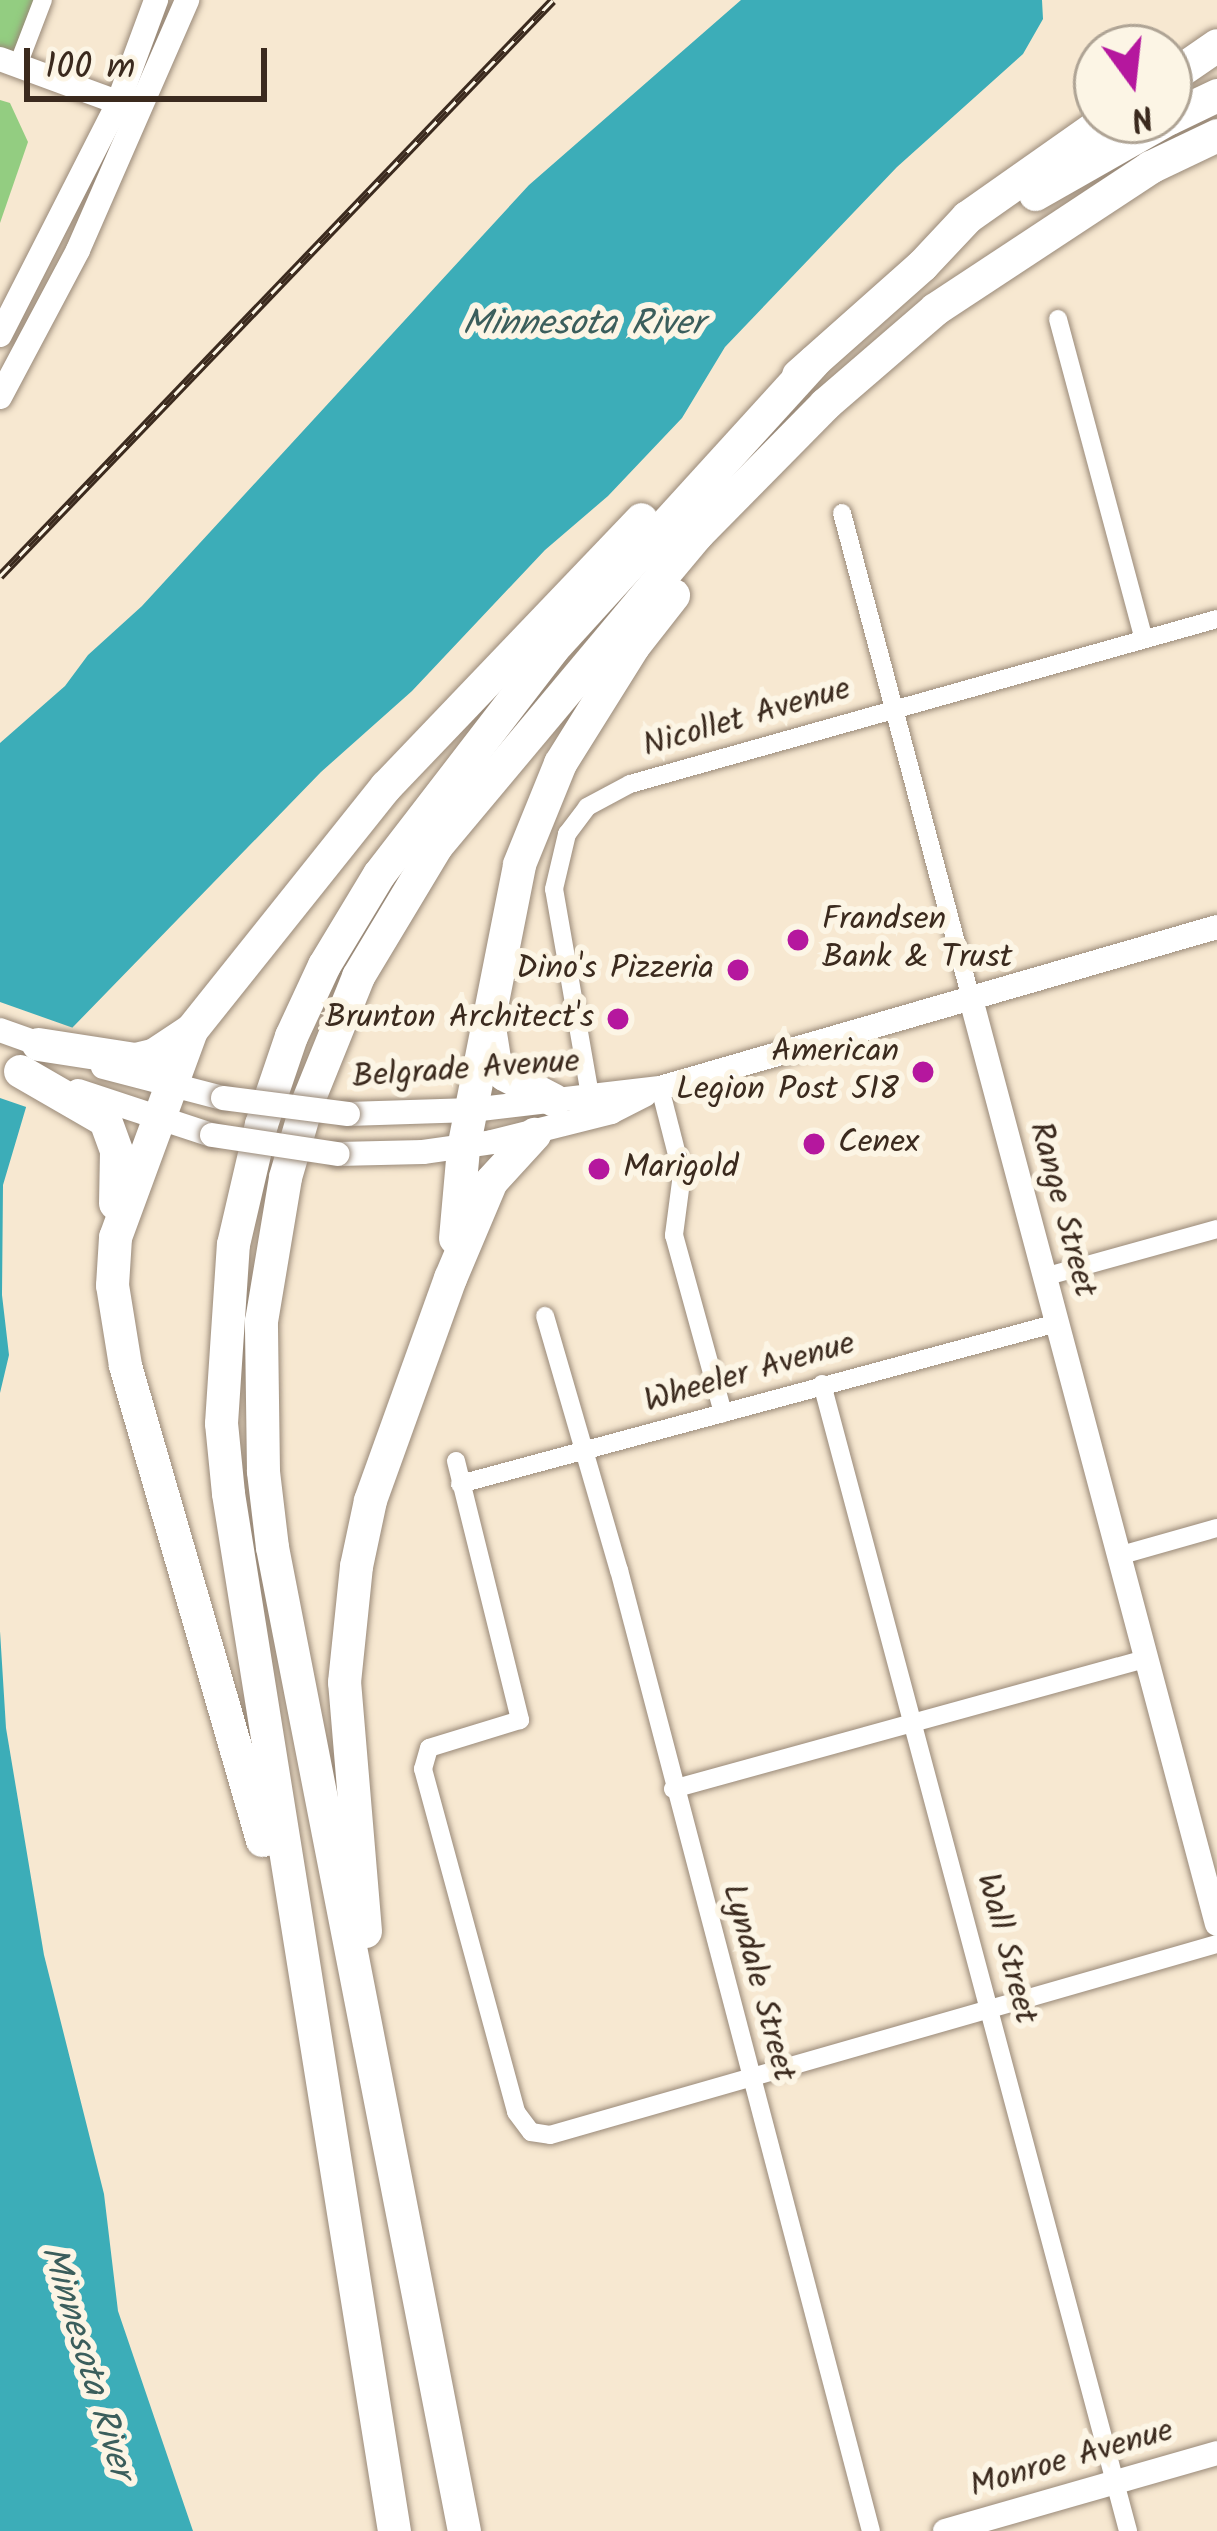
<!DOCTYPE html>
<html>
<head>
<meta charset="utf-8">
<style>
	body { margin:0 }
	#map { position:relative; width:1217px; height:2531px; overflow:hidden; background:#f7e8d1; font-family:Kalam,sans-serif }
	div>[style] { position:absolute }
	.green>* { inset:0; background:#93cd81 }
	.water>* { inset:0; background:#3cadb8 }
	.pier>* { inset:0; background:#f7e8d1 }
	.roads { filter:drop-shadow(0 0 3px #998978) drop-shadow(0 0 3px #998978) }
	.street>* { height:18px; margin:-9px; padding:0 9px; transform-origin:9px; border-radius:9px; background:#fff }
	.secondary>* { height:24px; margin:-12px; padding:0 12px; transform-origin:12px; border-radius:12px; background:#fff }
	.highway>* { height:33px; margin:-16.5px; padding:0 16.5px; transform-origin:16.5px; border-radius:16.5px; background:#fff }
	.rail>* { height:9px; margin-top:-4.5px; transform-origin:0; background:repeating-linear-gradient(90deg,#fcf5e5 0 14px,#3b2a1e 0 28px); box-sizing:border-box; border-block:3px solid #3b2a1e }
	.bridges { filter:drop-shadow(0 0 3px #998978) drop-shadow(0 0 3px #998978) }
	.secondary-bridge>* { height:24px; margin:-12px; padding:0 12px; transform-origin:12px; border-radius:12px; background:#fff }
	.dots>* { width:33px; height:33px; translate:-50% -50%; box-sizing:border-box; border:6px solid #fcf5e5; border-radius:50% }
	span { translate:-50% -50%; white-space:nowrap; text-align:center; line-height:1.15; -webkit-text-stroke:12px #fcf5e5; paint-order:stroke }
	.street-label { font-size:33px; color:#3b2a1e }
	.poi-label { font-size:33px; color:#3b2a1e }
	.left { translate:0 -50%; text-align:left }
	.right { translate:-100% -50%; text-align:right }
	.water-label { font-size:36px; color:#3b5e5c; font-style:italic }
	.north { position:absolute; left:1073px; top:24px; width:120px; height:120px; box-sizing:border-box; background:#fcf5e5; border:3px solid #afa495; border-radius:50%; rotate:165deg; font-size:33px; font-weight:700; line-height:48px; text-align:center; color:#3b2a1e }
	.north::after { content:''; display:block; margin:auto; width:42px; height:54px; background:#b5179e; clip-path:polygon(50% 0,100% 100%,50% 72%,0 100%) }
	.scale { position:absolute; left:24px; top:48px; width:243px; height:54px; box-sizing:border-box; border:6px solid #3b2a1e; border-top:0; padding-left:15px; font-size:36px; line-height:42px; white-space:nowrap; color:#3b2a1e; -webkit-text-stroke:9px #fcf5e5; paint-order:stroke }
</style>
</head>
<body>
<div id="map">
	<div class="green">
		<i style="clip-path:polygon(0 0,36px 0,13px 52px,0 48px)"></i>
		<i style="clip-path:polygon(0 100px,10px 103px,28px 142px,0 223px)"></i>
	</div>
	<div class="water">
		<i style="clip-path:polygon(741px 0,1042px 0,1043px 19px,1023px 54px,897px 167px,725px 347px,682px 418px,608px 496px,545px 550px,412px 691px,321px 772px,73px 1027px,35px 1077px,3px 1185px,2px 1295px,9px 1355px,0 1393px,0 743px,65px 686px,88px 655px,142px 606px,529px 185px)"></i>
		<i style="clip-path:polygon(0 1631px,6px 1728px,44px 1955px,104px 2194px,118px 2311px,193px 2531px,0 2531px)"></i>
	</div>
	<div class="pier">
		<i style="clip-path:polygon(0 1002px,79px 1030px,40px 1080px,32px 1109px,0 1098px)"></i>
	</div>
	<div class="roads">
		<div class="street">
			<i style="left:18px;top:65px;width:70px;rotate:-69deg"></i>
			<i style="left:1058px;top:319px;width:331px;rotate:75deg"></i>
			<i style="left:842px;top:513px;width:503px;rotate:75.13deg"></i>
			<i style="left:660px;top:1088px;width:89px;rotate:75.7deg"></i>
			<i style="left:682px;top:1174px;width:62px;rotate:97.5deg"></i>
			<i style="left:674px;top:1235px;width:185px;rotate:74.6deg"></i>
			<i style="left:590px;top:1095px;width:209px;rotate:-99.9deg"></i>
			<i style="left:554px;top:889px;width:57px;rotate:-76.7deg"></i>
			<i style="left:567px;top:834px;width:34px;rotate:-53deg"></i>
			<i style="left:587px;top:807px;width:49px;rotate:-28.1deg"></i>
			<i style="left:630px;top:784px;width:610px;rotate:-15.7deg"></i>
			<i style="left:1044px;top:1277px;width:180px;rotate:-15.5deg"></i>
			<i style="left:545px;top:1316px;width:265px;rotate:73.8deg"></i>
			<i style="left:619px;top:1570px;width:993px;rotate:75.31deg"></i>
			<i style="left:822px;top:1384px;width:1187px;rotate:75.06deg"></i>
			<i style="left:456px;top:1461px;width:267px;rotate:76.1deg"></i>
			<i style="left:520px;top:1720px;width:95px;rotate:162.9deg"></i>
			<i style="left:429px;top:1748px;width:22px;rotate:106deg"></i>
			<i style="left:423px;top:1769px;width:355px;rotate:74.8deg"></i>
			<i style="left:516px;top:2112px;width:25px;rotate:53deg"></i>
			<i style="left:531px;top:2132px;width:19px;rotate:9deg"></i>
			<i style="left:550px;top:2135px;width:694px;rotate:-15.98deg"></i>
			<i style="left:460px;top:1484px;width:618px;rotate:-15.09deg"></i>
			<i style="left:1118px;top:1556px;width:103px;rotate:-15.8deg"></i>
			<i style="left:673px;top:1789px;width:491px;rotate:-15.4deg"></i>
		</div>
		<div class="secondary">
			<i style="left:0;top:59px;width:142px;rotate:20.2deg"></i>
			<i style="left:0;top:335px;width:260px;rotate:-63deg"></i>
			<i style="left:118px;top:103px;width:110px;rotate:-69.7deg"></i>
			<i style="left:0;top:397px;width:166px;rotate:-62deg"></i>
			<i style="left:78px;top:250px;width:273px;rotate:-66.4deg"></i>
			<i style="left:971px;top:999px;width:957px;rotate:75.11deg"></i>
			<i style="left:0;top:1030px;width:56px;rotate:19.7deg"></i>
			<i style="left:103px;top:1067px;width:124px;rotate:14.5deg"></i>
			<i style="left:78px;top:1091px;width:141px;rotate:18.2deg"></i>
			<i style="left:348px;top:1114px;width:124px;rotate:-1.8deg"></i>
			<i style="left:472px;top:1110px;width:189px;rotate:-6.7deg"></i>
			<i style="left:660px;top:1088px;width:580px;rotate:-16.12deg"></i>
			<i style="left:338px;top:1154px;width:85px;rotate:-1.3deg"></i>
			<i style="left:423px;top:1152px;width:70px;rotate:-8.2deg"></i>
			<i style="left:492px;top:1142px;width:123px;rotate:-14.1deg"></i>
			<i style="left:611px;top:1112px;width:38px;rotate:-27deg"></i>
			<i style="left:945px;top:2531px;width:283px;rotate:-16deg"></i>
		</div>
		<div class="highway">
			<i style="left:1169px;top:78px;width:58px;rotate:-34.5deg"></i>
			<i style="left:1169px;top:118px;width:53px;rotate:-25.6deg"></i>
			<i style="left:1035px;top:194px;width:150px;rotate:-29.6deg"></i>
			<i style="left:798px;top:375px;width:166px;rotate:-41.6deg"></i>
			<i style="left:922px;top:265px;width:66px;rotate:-46.8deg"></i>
			<i style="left:967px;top:217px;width:169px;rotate:-35.1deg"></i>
			<i style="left:490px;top:1033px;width:26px;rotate:81deg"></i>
			<i style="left:494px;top:1059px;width:18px;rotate:56deg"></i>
			<i style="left:504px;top:1074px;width:56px;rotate:27.5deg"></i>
			<i style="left:38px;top:1044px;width:98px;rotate:8.8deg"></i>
			<i style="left:135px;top:1059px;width:18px;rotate:-13deg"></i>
			<i style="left:153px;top:1055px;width:43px;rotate:-33.7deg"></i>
			<i style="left:20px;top:1071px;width:98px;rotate:30deg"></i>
			<i style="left:105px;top:1120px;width:33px;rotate:70deg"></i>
			<i style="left:116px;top:1151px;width:52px;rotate:91.1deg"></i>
			<i style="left:455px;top:1238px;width:90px;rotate:-84.9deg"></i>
			<i style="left:463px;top:1148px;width:289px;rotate:-78.8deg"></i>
			<i style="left:519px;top:864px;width:109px;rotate:-67.9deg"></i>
			<i style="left:560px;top:763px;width:138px;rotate:-58deg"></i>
			<i style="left:633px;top:646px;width:65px;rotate:-51.9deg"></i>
			<i style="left:262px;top:1840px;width:494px;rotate:-106.1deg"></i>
			<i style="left:125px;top:1365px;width:81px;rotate:-99.2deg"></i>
			<i style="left:112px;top:1285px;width:48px;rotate:-86.4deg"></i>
			<i style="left:115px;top:1237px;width:221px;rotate:-69.8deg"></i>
			<i style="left:191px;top:1030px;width:312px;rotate:-51.4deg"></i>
			<i style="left:386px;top:786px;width:369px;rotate:-46.3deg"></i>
			<i style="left:365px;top:1931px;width:250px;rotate:-94.8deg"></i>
			<i style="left:344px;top:1682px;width:117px;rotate:-84.1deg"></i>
			<i style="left:356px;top:1566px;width:67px;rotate:-78deg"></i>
			<i style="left:370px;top:1500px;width:236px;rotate:-70.2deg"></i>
			<i style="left:450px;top:1278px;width:105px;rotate:-67.1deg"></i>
			<i style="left:491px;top:1181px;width:64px;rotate:-47.5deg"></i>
			<i style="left:394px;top:2531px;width:1051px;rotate:-99.09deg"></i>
			<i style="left:228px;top:1493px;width:70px;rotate:-95.7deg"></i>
			<i style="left:221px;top:1423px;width:179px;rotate:-86.2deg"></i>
			<i style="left:233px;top:1244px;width:123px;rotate:-76.9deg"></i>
			<i style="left:261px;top:1124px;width:93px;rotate:-71.2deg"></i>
			<i style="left:291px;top:1036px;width:78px;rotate:-65.1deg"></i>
			<i style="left:324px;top:965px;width:106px;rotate:-58.9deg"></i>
			<i style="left:379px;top:874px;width:284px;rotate:-52.4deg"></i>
			<i style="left:552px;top:649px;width:388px;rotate:-47.7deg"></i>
			<i style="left:464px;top:2531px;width:1003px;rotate:-101.04deg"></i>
			<i style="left:272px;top:1547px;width:77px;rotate:-96.8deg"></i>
			<i style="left:263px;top:1471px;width:150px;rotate:-90.8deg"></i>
			<i style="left:261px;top:1321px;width:146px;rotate:-80.5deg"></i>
			<i style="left:285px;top:1177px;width:75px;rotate:-73.7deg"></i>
			<i style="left:306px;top:1105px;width:139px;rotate:-68deg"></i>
			<i style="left:358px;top:976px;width:152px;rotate:-59deg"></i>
			<i style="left:436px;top:846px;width:407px;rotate:-50.1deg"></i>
			<i style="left:697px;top:534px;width:182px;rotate:-45.4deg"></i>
			<i style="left:825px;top:404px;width:145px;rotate:-40.8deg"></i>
			<i style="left:935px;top:309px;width:258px;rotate:-33.4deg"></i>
			<i style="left:1150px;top:167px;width:74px;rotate:-25.5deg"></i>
		</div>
	</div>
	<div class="rail">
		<i style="left:0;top:576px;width:798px;rotate:-46.17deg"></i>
	</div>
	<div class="bridges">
		<div class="secondary-bridge">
			<i style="left:223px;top:1098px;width:126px;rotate:7.3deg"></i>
			<i style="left:212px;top:1135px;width:127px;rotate:8.6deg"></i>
		</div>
	</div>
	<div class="dots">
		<i style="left:798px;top:940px;background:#b5179e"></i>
		<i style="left:738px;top:970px;background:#b5179e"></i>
		<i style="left:618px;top:1019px;background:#b5179e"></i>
		<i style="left:923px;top:1072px;background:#b5179e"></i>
		<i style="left:814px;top:1144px;background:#b5179e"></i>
		<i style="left:599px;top:1169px;background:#b5179e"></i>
	</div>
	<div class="street-label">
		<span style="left:747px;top:719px;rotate:-16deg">Nicollet Avenue</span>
		<span style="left:466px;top:1071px;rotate:-4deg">Belgrade Avenue</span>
		<span style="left:1061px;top:1210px;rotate:75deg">Range Street</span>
		<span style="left:750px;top:1374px;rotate:-16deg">Wheeler Avenue</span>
		<span style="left:1005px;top:1949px;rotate:75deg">Wall Street</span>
		<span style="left:757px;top:1983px;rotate:75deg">Lyndale Street</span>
		<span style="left:1072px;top:2460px;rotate:-16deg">Monroe Avenue</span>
	</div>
	<div class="poi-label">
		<span class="left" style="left:822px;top:940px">Frandsen<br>Bank &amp; Trust</span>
		<span class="right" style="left:714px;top:970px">Dino's Pizzeria</span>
		<span class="right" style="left:594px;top:1019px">Brunton Architect's</span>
		<span class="right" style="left:899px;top:1072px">American<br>Legion Post 518</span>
		<span class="left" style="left:838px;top:1144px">Cenex</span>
		<span class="left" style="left:623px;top:1169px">Marigold</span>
	</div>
	<div class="water-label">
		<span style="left:583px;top:325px">Minnesota River</span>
		<span style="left:86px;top:2362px;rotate:73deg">Minnesota River</span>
	</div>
	<div class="north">N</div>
	<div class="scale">100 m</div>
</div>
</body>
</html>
